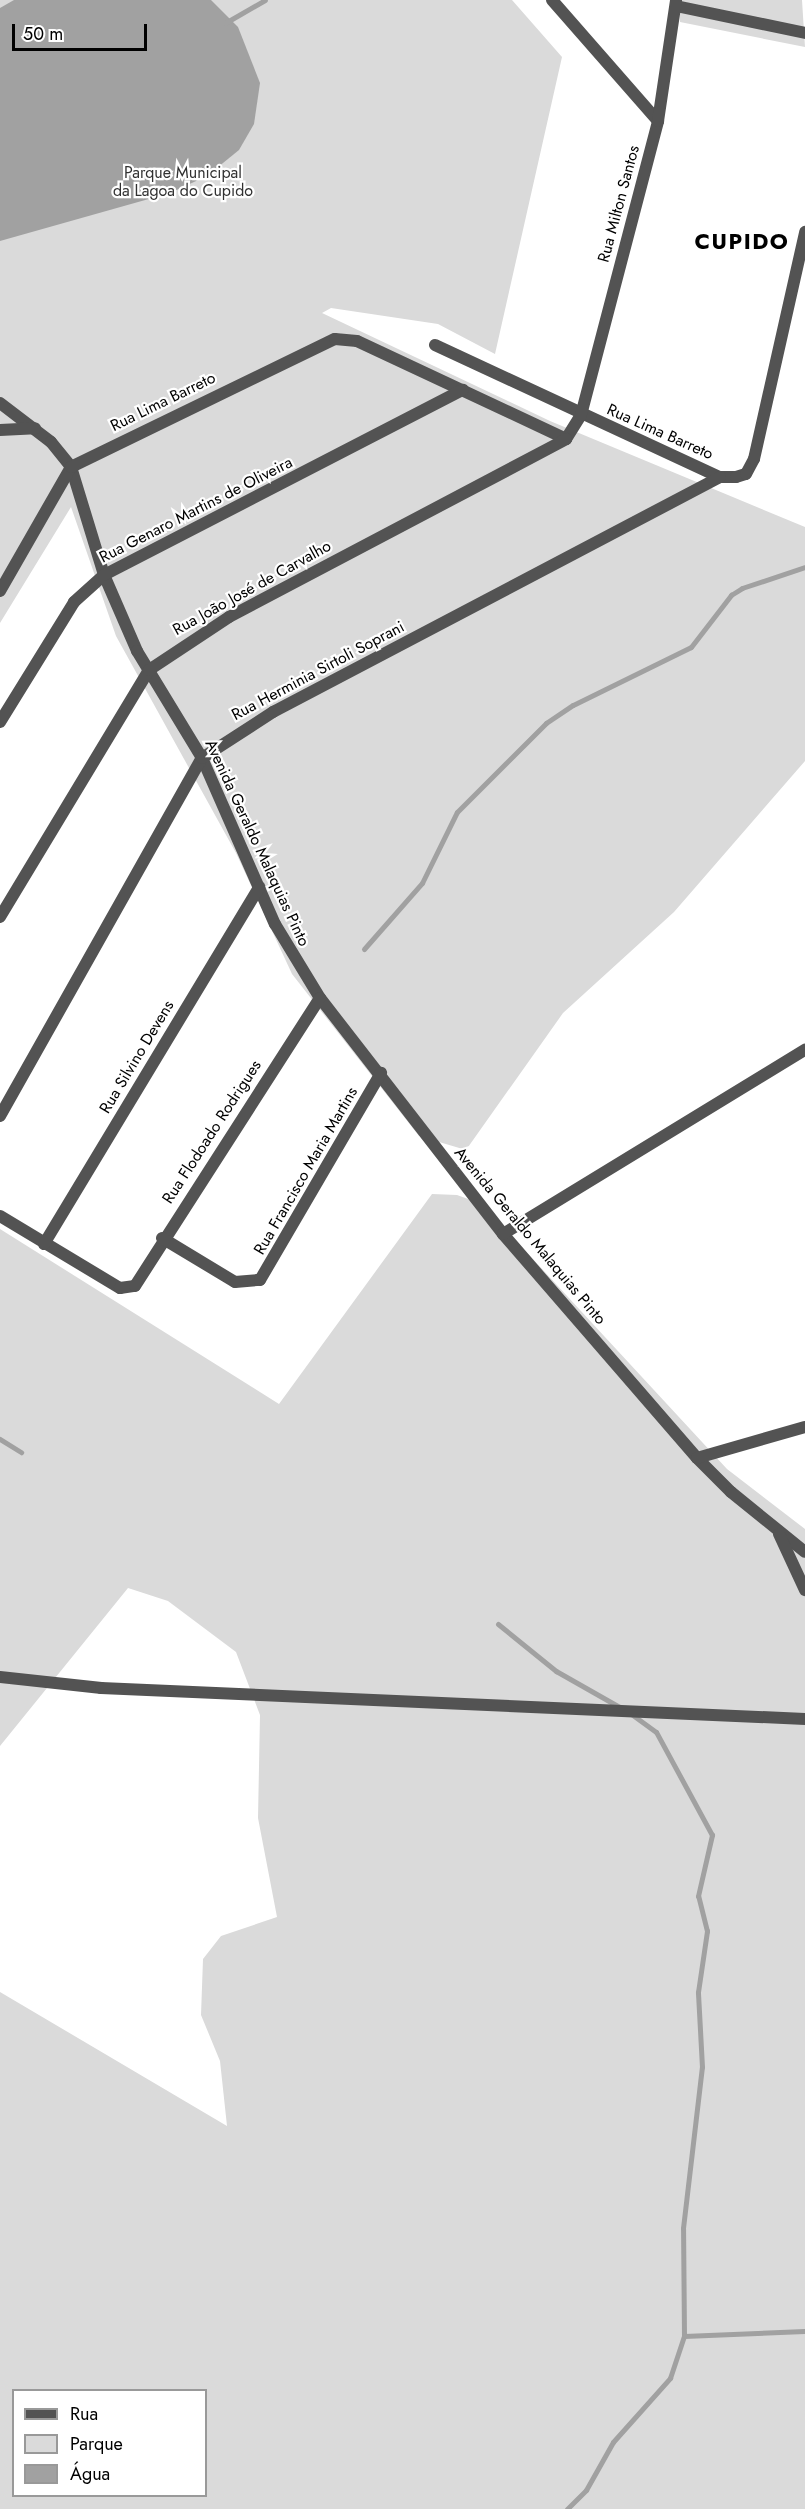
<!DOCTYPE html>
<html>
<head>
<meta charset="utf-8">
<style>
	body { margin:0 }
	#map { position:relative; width:805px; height:2509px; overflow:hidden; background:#fff; font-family:Jost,sans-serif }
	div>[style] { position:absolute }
	.green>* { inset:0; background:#dadada }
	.water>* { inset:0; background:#a1a1a1 }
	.stream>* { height:5px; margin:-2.5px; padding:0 2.5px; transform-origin:2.5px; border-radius:2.5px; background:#a1a1a1 }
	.street>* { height:12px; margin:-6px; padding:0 6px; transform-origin:6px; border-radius:6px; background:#535353 }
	span { translate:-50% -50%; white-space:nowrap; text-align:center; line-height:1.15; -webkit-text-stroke:4.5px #fff; paint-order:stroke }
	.park-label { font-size:16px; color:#313131 }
	.street-label { font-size:16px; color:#000 }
	.district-label { font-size:22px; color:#000; font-weight:700; letter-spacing:1.5px }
	.legend { position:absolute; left:12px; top:2389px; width:195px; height:108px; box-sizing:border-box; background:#fff; border:2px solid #999; margin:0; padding:8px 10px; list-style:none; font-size:18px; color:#000 }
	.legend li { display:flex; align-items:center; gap:12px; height:30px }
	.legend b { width:30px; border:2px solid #999 }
	.scale { position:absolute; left:12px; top:24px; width:135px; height:27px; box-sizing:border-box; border:3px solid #000; border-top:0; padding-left:8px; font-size:18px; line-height:21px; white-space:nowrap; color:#000; -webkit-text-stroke:4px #fff; paint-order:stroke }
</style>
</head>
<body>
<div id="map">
	<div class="green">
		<i style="clip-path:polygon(0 0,512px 0,562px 57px,495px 354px,438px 324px,331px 308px,322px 313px,550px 421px,805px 527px,805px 761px,674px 912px,563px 1013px,466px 1150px,419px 1136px,292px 974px,236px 853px,116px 636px,71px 507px,0 623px)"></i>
		<i style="clip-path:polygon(679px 0,802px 0,805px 47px,680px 22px)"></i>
		<i style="clip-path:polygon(evenodd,432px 1194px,457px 1195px,482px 1204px,727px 1469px,805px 1529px,805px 2509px,0 2509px,0 1992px,227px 2126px,220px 2061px,201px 2015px,203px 1959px,221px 1936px,277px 1917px,258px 1818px,260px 1715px,236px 1652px,168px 1601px,128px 1588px,0 1746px,0 1229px,279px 1404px,432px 1194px,14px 2390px,206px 2390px,206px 2496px,14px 2496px,14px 2390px)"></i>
	</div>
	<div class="water">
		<i style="clip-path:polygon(14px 0,211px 0,238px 27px,260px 83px,254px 124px,239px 150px,207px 176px,170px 193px,0 241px,0 8px)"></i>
	</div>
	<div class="stream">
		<i style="left:225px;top:23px;width:46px;rotate:-29.9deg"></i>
		<i style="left:364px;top:949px;width:88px;rotate:-48.7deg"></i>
		<i style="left:422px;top:883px;width:79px;rotate:-63.8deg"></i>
		<i style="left:457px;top:812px;width:126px;rotate:-45deg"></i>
		<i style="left:546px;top:723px;width:32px;rotate:-34deg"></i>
		<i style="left:573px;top:705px;width:131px;rotate:-26.2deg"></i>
		<i style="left:691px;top:647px;width:66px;rotate:-52.4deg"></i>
		<i style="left:731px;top:595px;width:13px;rotate:-32deg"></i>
		<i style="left:742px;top:588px;width:66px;rotate:-18.4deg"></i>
		<i style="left:0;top:1439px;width:25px;rotate:32deg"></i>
		<i style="left:498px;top:1624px;width:75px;rotate:39deg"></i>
		<i style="left:556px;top:1671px;width:75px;rotate:29.6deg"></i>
		<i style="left:684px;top:2336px;width:121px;rotate:-2.4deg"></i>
		<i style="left:567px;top:2509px;width:27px;rotate:-45deg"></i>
		<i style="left:586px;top:2490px;width:55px;rotate:-60.6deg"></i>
		<i style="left:613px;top:2442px;width:86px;rotate:-48.3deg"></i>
		<i style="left:670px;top:2378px;width:44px;rotate:-71.6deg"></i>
		<i style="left:684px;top:2336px;width:108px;rotate:-90.5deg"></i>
		<i style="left:683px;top:2228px;width:162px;rotate:-83.3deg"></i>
		<i style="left:702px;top:2067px;width:75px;rotate:-93.1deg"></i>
		<i style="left:698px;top:1992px;width:62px;rotate:-81.6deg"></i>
		<i style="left:707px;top:1931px;width:36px;rotate:-104deg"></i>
		<i style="left:698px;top:1896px;width:63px;rotate:-77.1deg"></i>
		<i style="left:712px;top:1835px;width:117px;rotate:-118.5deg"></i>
		<i style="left:656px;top:1732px;width:31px;rotate:-144deg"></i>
	</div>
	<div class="street">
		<i style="left:552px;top:0;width:161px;rotate:48.8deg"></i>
		<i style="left:676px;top:6px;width:132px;rotate:11.8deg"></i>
		<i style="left:435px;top:345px;width:314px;rotate:24.9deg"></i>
		<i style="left:720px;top:477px;width:16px"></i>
		<i style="left:736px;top:477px;width:10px;rotate:-17deg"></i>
		<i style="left:746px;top:474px;width:17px;rotate:-62deg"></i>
		<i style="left:754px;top:459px;width:233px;rotate:-77.3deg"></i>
		<i style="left:0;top:403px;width:64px;rotate:37.4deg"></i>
		<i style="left:51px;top:442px;width:32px;rotate:51deg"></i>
		<i style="left:71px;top:467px;width:113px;rotate:73deg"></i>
		<i style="left:104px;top:575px;width:83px;rotate:66.5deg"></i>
		<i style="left:137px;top:651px;width:125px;rotate:58.7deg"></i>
		<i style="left:202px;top:758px;width:181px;rotate:66.3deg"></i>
		<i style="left:275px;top:924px;width:87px;rotate:58.7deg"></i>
		<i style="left:320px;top:998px;width:299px;rotate:52.2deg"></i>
		<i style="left:503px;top:1234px;width:296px;rotate:49.1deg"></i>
		<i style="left:697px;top:1458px;width:48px;rotate:45deg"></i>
		<i style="left:731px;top:1492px;width:95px;rotate:39deg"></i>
		<i style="left:0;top:430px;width:35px;rotate:-3deg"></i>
		<i style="left:566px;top:439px;width:28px;rotate:-58deg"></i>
		<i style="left:581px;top:415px;width:304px;rotate:-75.3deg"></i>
		<i style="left:658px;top:121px;width:122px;rotate:-81.5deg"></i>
		<i style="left:0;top:591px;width:143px;rotate:-60.2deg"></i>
		<i style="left:71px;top:467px;width:293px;rotate:-25.9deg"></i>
		<i style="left:335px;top:339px;width:22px;rotate:5deg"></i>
		<i style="left:357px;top:341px;width:231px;rotate:25.1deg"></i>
		<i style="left:0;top:722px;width:141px;rotate:-58.3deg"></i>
		<i style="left:74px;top:602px;width:40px;rotate:-42deg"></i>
		<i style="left:104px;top:575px;width:404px;rotate:-27.3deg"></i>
		<i style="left:0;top:917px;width:288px;rotate:-58.9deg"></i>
		<i style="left:149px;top:670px;width:96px;rotate:-33.5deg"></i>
		<i style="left:229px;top:617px;width:381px;rotate:-27.8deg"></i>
		<i style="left:0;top:1116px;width:411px;rotate:-60.6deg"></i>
		<i style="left:202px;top:758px;width:85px;rotate:-32.9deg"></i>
		<i style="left:273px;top:712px;width:505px;rotate:-27.73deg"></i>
		<i style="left:0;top:1216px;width:140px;rotate:31deg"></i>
		<i style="left:120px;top:1288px;width:15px;rotate:-8deg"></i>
		<i style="left:135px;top:1286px;width:342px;rotate:-57.3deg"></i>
		<i style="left:503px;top:1234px;width:354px;rotate:-31.4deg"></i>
		<i style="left:162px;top:1238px;width:85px;rotate:31.1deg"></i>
		<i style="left:235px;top:1282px;width:25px;rotate:-5deg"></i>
		<i style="left:260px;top:1280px;width:240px;rotate:-59.7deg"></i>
		<i style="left:44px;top:1244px;width:417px;rotate:-58.9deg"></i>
		<i style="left:697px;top:1458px;width:112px;rotate:-16deg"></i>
		<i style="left:779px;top:1534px;width:62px;rotate:65.1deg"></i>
		<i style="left:0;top:1677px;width:102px;rotate:6.2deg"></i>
		<i style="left:101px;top:1688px;width:705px;rotate:2.52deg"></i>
	</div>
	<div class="park-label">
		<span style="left:183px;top:182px">Parque Municipal<br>da Lagoa do Cupido</span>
	</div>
	<div class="street-label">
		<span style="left:619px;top:204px;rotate:-75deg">Rua Milton Santos</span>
		<span style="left:163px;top:402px;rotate:-26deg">Rua Lima Barreto</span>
		<span style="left:660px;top:432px;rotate:24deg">Rua Lima Barreto</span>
		<span style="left:196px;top:510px;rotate:-27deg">Rua Genaro Martins de Oliveira</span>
		<span style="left:252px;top:588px;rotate:-29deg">Rua João José de Carvalho</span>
		<span style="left:318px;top:671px;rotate:-28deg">Rua Herminia Sirtoli Soprani</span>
		<span style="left:257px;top:843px;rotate:65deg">Avenida Geraldo Malaquias Pinto</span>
		<span style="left:137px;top:1057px;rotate:-59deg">Rua Silvino Devens</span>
		<span style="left:212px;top:1132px;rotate:-57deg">Rua Flodoado Rodrigues</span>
		<span style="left:306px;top:1171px;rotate:-60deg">Rua Francisco Maria Martins</span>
		<span style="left:530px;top:1236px;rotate:50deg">Avenida Geraldo Malaquias Pinto</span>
	</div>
	<div class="district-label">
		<span style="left:742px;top:242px">CUPIDO</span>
	</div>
	<ul class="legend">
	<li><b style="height:8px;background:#535353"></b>Rua</li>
	<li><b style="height:16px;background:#dadada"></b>Parque</li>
	<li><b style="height:16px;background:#a1a1a1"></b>Água</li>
	</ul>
	<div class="scale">50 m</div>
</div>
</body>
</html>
